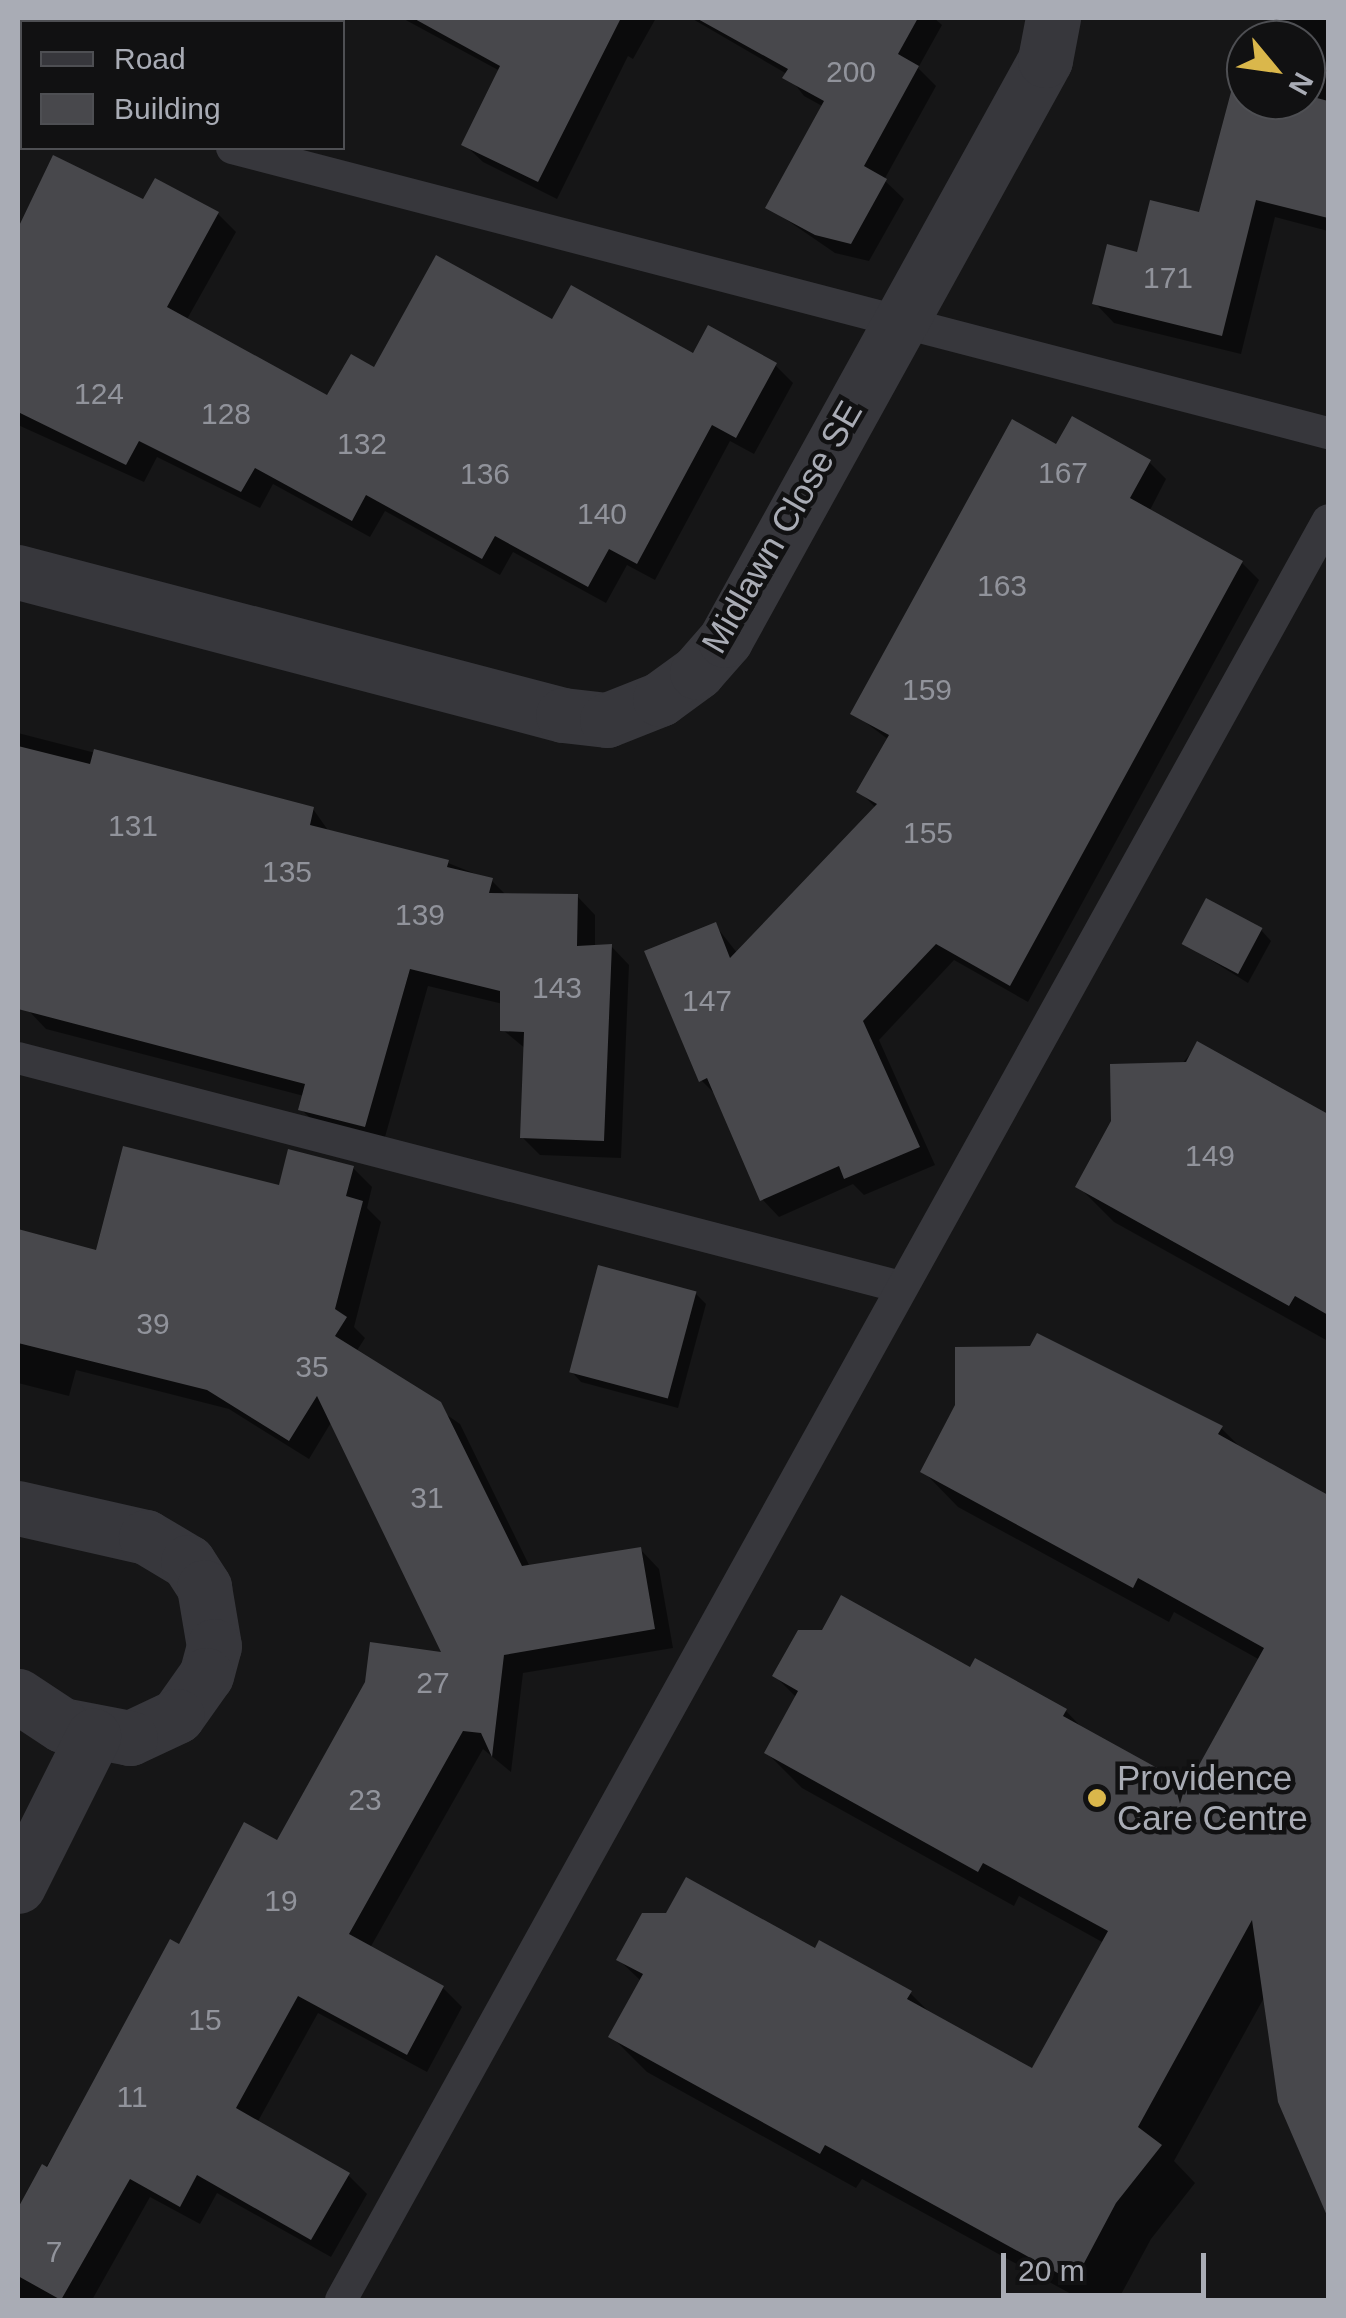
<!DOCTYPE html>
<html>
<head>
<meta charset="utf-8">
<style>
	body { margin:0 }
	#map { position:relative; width:1346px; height:2318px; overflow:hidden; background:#161617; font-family:Helvetica,sans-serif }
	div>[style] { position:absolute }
	.shadow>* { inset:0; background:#0007 }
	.building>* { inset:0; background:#48484c; transform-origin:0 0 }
	.lane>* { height:32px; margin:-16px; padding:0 16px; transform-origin:16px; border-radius:16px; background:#37373c }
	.street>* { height:55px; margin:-27.5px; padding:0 27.5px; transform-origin:27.5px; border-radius:27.5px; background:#37373c }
	.dots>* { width:28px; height:28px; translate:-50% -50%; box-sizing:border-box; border:5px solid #111112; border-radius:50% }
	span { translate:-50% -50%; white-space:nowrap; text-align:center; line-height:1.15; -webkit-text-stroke:9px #111112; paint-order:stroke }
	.number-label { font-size:30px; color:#91939b }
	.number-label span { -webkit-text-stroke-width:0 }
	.street-label { font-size:35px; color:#a9acb5 }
	.poi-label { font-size:35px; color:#a9acb5 }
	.left { translate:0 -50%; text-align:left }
	.frame { position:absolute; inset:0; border:20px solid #a9acb5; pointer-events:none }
	.legend { position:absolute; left:20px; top:20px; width:325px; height:130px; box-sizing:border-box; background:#111112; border:2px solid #4e4f53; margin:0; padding:12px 18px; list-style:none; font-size:30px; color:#a9acb5 }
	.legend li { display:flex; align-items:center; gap:20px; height:50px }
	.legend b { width:50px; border:2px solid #4e4f53 }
	.north { position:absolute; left:1226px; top:20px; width:100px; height:100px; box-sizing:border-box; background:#111112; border:2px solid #4e4f53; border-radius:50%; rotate:119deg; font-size:28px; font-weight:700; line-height:40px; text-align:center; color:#a9acb5 }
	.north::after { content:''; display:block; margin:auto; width:35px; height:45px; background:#dab74b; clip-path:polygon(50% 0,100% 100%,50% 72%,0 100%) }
	.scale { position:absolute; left:1001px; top:2253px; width:205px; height:45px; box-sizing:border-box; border:5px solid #a9acb5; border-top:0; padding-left:12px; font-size:30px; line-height:35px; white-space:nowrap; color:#a9acb5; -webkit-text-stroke:8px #111112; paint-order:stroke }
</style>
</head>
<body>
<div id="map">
	<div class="shadow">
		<i style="clip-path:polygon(256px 18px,296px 18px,294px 22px)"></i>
		<i style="clip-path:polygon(402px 18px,656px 18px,633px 59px,628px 56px,557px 199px,483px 162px,464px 144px,500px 71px)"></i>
		<i style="clip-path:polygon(691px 18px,934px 18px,942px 25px,918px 68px,936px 86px,884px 180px,904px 199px,869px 261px,835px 253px,768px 207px,824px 107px,804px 96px,787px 74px)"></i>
		<i style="clip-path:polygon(1282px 18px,1328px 18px,1328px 231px,1275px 217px,1241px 354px,1114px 323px,1095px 303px,1139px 255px,1201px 215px,1246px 82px,1246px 100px,1306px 100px,1306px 40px,1282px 40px)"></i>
		<i style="clip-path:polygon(54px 159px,144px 202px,218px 214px,236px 232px,186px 321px,328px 398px,375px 370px,553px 323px,694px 356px,775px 365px,793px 383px,754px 454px,730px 441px,655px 580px,627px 565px,606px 603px,513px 552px,500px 575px,385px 511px,370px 537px,273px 484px,260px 508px,157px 457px,144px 482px,18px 425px,18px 234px)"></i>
		<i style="clip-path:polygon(1057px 448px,1149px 462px,1166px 479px,1150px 510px,1242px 563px,1259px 580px,1028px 1002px,954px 960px,879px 1040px,935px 1165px,864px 1195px,853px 1184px,779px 1217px,762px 1199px,717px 1096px,701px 1080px,715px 925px,738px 954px,876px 808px,859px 791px,889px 740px,853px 713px)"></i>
		<i style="clip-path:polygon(18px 733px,313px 809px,330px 833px,448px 863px,491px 880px,507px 896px,577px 896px,595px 915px,595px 947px,611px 946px,629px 965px,621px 1158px,540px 1155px,522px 1137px,526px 1049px,503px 1030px,503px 1004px,428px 986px,383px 1144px,319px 1127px,301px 1109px,304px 1096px,46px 1029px,28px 1010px,59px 896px,18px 886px)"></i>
		<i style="clip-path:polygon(1261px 930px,1271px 941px,1248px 983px,1185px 944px)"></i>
		<i style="clip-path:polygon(1198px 1045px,1328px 1117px,1326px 1340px,1114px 1222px,1078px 1186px)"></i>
		<i style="clip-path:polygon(353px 1168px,372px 1187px,367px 1208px,381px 1222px,354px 1327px,365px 1338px,356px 1352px,460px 1424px,530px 1567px,640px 1549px,659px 1569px,673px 1648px,523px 1673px,511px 1772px,483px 1749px,370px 1948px,443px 1988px,462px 2007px,427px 2072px,318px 2013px,257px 2123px,348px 2175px,367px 2194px,331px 2257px,217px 2193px,200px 2224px,150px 2197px,92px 2300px,18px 2300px,18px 2213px,180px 1947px,445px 1655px,332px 1421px,309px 1459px,229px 1409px,76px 1370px,69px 1396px,18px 1383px,18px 1232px,97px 1253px)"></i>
		<i style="clip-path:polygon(695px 1293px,706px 1304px,678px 1408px,581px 1382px,571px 1371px)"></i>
		<i style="clip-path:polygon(1221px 1428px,1245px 1452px,1328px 1496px,1328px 2178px,1302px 2152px,1265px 1996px,1174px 2161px,1195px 2183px,1151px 2239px,1118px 2300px,1082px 2300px,862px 2179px,856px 2188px,647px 2072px,611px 2036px,641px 1981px,619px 1960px,668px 1915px,816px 1951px,910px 1993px,934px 2017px,1033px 2072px,1104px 1943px,1019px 1896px,1014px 1906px,802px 1788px,767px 1753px,797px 1698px,775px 1676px,971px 1670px,1066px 1711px,1087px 1733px,1189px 1788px,1260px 1660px,1174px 1612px,1169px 1622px,958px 1507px,923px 1471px)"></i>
	</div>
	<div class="building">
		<i style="clip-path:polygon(413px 18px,621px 18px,538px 182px,461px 145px,500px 66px)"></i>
		<i style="clip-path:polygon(696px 18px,918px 18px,898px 54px,919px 66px,864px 166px,887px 179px,851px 244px,815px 235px,765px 208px,824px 101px,782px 78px,788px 69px)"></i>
		<i style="clip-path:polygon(1235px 77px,1246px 80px,1246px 100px,1306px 95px,1328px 101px,1328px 218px,1256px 200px,1222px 336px,1092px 304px,1107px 244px,1137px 252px,1150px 200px,1199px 212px)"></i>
		<i style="clip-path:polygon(53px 155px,143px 199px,155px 178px,219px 212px,167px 307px,327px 395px,351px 354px,374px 367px,436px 255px,552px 319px,571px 285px,693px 353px,708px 325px,777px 363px,736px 438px,712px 425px,637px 564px,609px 549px,588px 587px,495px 536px,482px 559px,366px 495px,352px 521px,255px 468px,241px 492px,139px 441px,126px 465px,18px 412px,18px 228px)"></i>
		<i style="clip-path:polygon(1072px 416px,1151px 460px,1130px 498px,1243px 561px,1010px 986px,936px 944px,863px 1021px,920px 1147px,844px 1179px,839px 1166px,760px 1201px,707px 1078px,699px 1082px,644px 951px,716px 922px,730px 958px,877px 804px,856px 792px,889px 735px,850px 714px,1012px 419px,1056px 444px)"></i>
		<i style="clip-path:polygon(18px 746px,90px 764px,94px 749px,314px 807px,310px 825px,449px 860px,447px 867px,493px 878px,489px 893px,578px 894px,577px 946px,612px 944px,604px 1141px,520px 1138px,524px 1032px,500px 1031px,500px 991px,410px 969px,365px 1127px,298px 1110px,305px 1084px,18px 1009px)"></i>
		<i style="left:1206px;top:898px;width:64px;height:52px;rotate:28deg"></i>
		<i style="clip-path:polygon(1197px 1041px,1328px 1114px,1328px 1315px,1295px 1296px,1289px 1306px,1075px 1187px,1111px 1121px,1110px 1064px,1186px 1062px)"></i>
		<i style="clip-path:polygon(123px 1146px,279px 1185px,288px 1149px,354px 1166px,346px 1196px,363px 1201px,335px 1309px,347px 1317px,335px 1336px,441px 1402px,522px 1566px,641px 1547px,655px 1629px,504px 1655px,492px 1757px,481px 1733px,463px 1731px,349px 1934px,444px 1986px,407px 2055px,298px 1996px,236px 2108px,350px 2173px,311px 2240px,197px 2175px,180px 2207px,130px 2179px,61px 2300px,18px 2276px,18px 2208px,42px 2164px,47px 2167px,170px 1939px,179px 1944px,244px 1822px,277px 1840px,365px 1682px,370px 1642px,441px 1652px,317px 1396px,289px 1441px,207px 1390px,18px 1343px,18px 1229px,96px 1250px)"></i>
		<i style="left:598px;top:1265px;width:102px;height:111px;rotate:15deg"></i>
		<i style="clip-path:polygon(1037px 1333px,1223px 1426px,1218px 1434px,1328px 1495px,1328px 2218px,1278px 2102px,1252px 1920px,1138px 2127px,1162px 2145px,1116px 2203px,1074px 2282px,825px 2145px,820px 2154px,608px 2037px,643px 1974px,616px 1960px,642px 1913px,666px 1913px,686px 1877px,815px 1948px,819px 1940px,912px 1991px,907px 1999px,1032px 2068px,1108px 1931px,983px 1863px,978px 1872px,764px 1753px,798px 1691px,772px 1676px,798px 1630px,822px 1630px,841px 1595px,970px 1667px,975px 1658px,1067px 1709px,1063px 1716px,1188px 1785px,1264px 1648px,1138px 1578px,1133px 1588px,920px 1472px,955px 1405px,955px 1347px,1030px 1346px)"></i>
	</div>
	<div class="lane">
		<i style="left:46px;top:22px;width:5px;rotate:-53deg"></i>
		<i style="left:18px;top:64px;width:8px;rotate:-60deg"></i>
		<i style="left:18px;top:92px;width:4px;rotate:27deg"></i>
		<i style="left:232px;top:148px;width:1132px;rotate:14.58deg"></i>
		<i style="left:18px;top:1058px;width:912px;rotate:14.54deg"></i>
		<i style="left:341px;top:2300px;width:2035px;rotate:-60.99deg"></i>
	</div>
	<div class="street">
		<i style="left:18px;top:572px;width:563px;rotate:14.7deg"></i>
		<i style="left:563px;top:715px;width:44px;rotate:6.5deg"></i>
		<i style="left:607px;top:720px;width:57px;rotate:-21.6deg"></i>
		<i style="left:660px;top:699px;width:46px;rotate:-36.1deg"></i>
		<i style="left:697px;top:672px;width:43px;rotate:-48.8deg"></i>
		<i style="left:725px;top:640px;width:662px;rotate:-61.11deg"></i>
		<i style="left:1045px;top:60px;width:43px;rotate:-79.2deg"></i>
		<i style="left:18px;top:1508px;width:131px;rotate:12.8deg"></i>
		<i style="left:146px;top:1537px;width:49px;rotate:30.8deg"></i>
		<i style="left:188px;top:1562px;width:30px;rotate:57deg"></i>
		<i style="left:204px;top:1587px;width:60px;rotate:80.4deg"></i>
		<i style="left:214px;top:1646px;width:30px;rotate:105deg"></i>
		<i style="left:206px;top:1675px;width:50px;rotate:125.3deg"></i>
		<i style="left:177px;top:1716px;width:52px;rotate:154.9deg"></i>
		<i style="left:130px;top:1738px;width:69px;rotate:-169.2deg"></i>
		<i style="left:62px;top:1725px;width:53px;rotate:-146.6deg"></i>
		<i style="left:18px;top:1886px;width:168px;rotate:-63.4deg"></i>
	</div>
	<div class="dots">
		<i style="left:1097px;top:1798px;background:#dab74b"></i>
	</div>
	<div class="number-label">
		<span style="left:851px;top:72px">200</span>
		<span style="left:1168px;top:278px">171</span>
		<span style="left:99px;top:394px">124</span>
		<span style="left:226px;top:414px">128</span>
		<span style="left:362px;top:444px">132</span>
		<span style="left:1063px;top:473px">167</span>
		<span style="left:485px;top:474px">136</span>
		<span style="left:602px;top:514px">140</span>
		<span style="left:1002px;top:586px">163</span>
		<span style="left:927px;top:690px">159</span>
		<span style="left:133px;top:826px">131</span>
		<span style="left:928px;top:833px">155</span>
		<span style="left:287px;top:872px">135</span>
		<span style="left:420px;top:915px">139</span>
		<span style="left:557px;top:988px">143</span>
		<span style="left:707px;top:1001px">147</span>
		<span style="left:1210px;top:1156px">149</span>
		<span style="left:153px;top:1324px">39</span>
		<span style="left:312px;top:1367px">35</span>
		<span style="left:427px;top:1498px">31</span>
		<span style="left:433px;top:1683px">27</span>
		<span style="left:365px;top:1800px">23</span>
		<span style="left:281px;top:1901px">19</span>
		<span style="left:205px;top:2020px">15</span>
		<span style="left:132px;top:2097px">11</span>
		<span style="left:54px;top:2252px">7</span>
	</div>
	<div class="street-label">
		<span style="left:782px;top:527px;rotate:-60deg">Midlawn Close SE</span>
	</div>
	<div class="poi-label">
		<span class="left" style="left:1117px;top:1798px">Providence<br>Care Centre</span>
	</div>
	<div class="frame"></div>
	<ul class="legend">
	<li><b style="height:12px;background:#37373c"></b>Road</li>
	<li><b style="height:28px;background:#48484c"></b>Building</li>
	</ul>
	<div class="north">N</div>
	<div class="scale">20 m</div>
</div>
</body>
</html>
